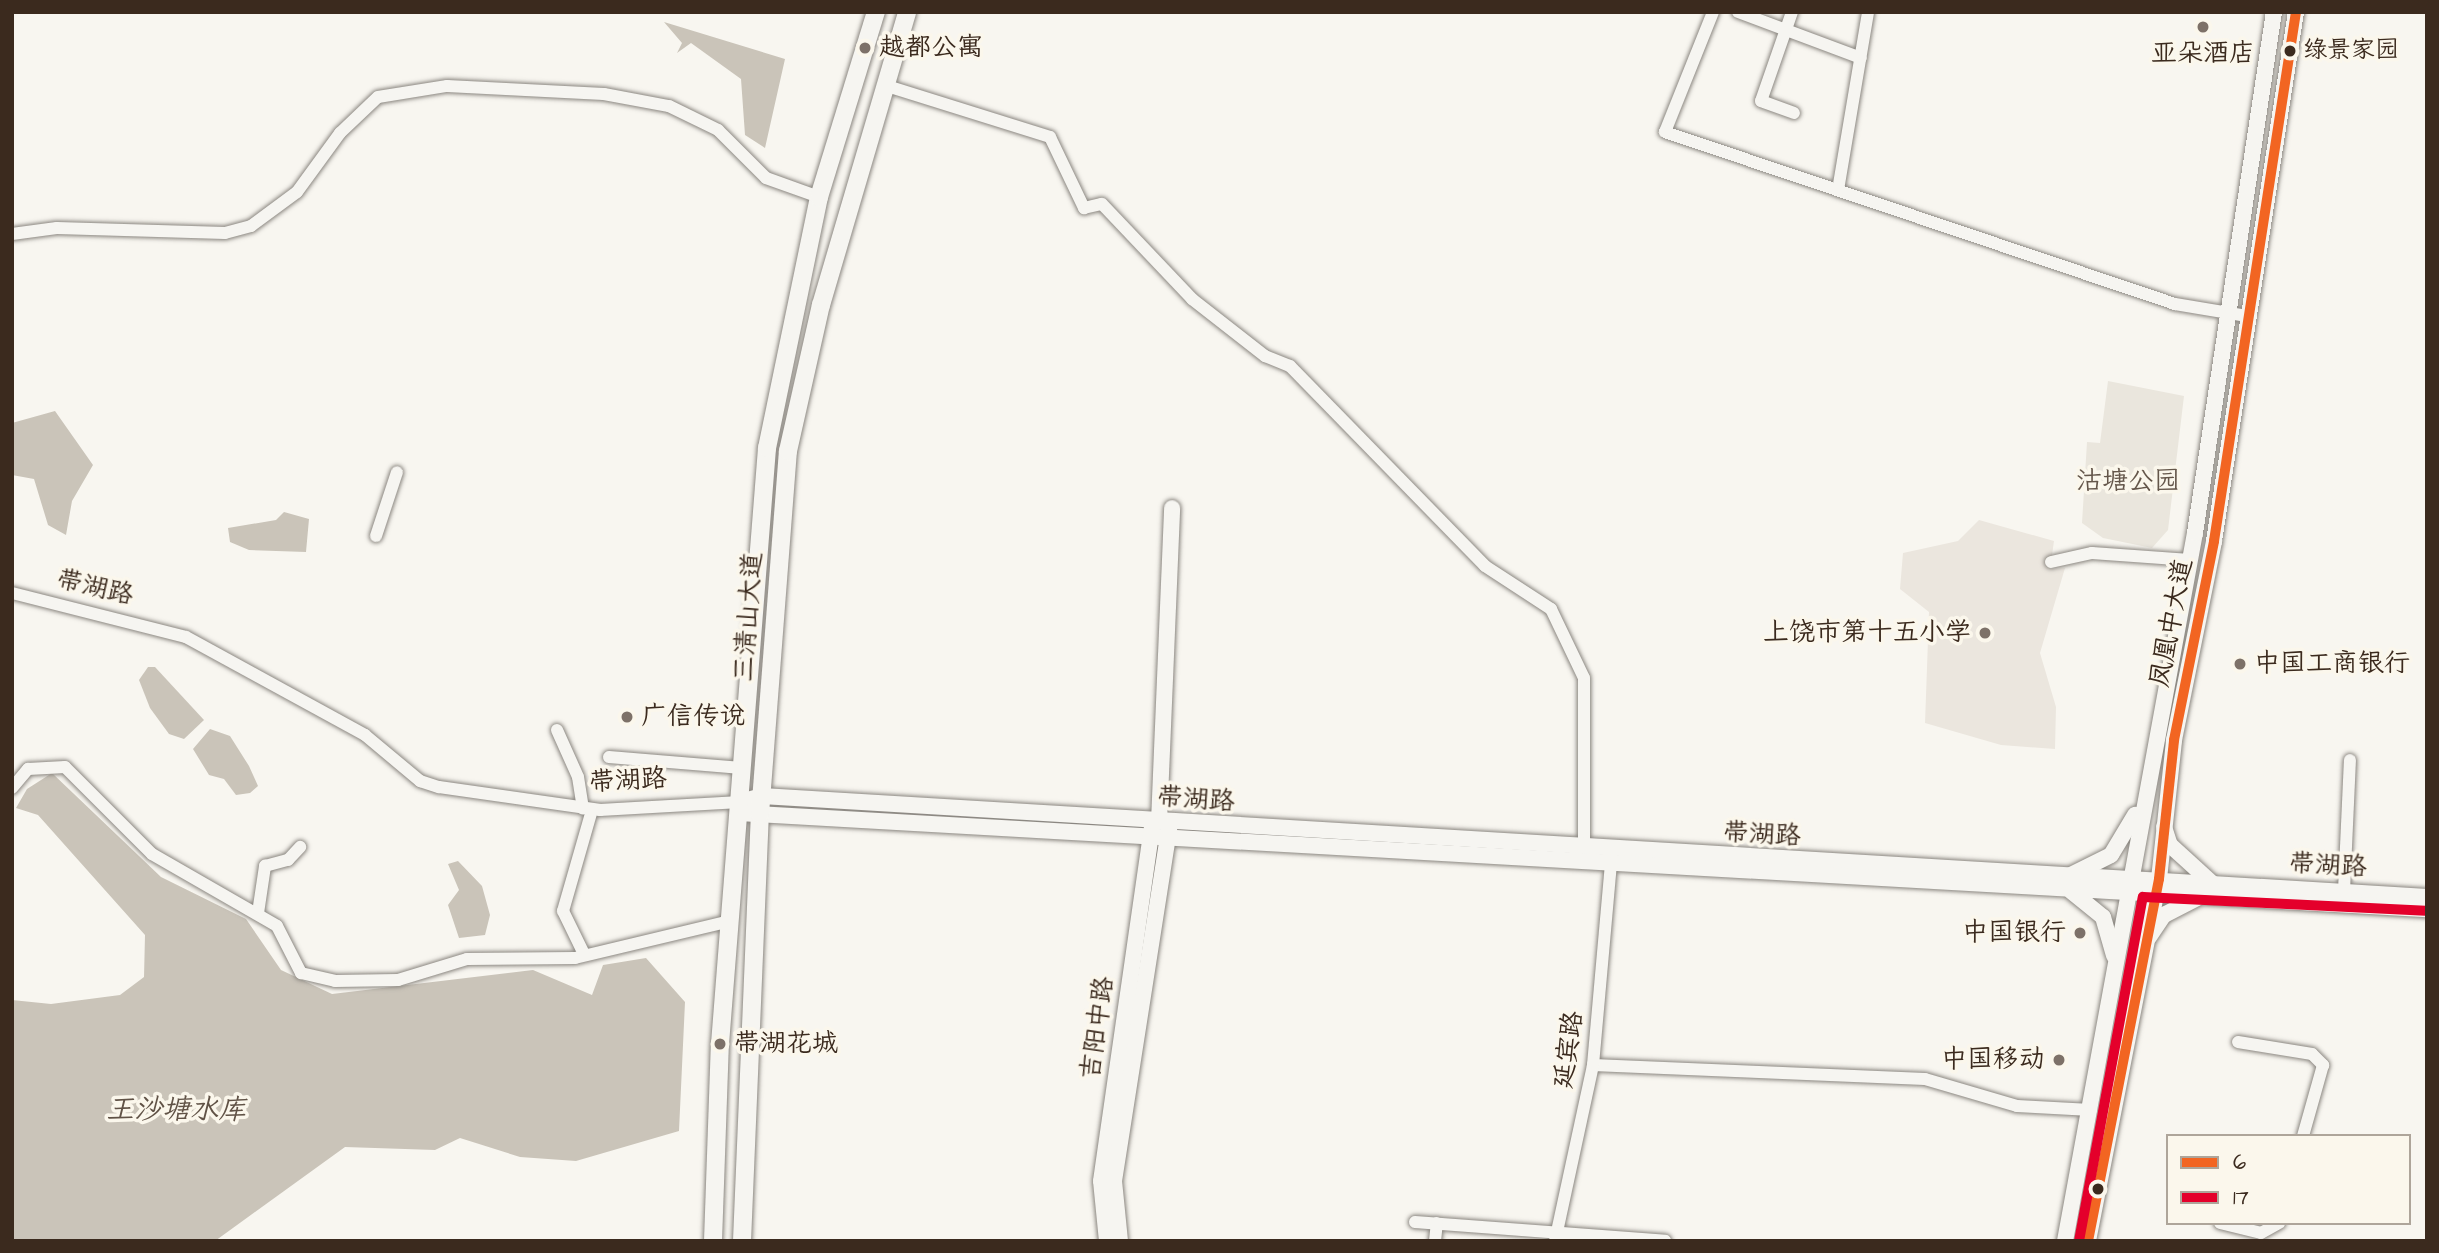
<!DOCTYPE html>
<html>
<head>
<meta charset="utf-8">
<style>
	body { margin:0 }
	#map { position:relative; width:2439px; height:1253px; overflow:hidden; background:#f8f6f0; font-family:"Architects Daughter","LXGW WenKai TC",sans-serif }
	div>[style] { position:absolute }
	.built>* { inset:0; background:#ebe6de }
	.green>* { inset:0; background:#eae6dd }
	.water>* { inset:0; background:#cac4b9 }
	.roads { filter:drop-shadow(0 0 2px #8b8781) drop-shadow(0 0 2px #8b8781) }
	.minor>* { height:12px; margin:-6px; padding:0 6px; transform-origin:6px; border-radius:6px; background:#f6f5f1 }
	.major>* { height:16px; margin:-8px; padding:0 8px; transform-origin:8px; border-radius:8px; background:#f6f5f1 }
	.highway>* { height:18px; margin:-9px; padding:0 9px; transform-origin:9px; border-radius:9px; background:#f6f5f1 }
	.bus-1>* { height:10px; margin:-5px; padding:0 5px; transform-origin:5px; border-radius:5px; background:#f26522 }
	.bus-2>* { height:10px; margin:-5px; padding:0 5px; transform-origin:5px; border-radius:5px; background:#e4002b }
	.dots>* { width:19px; height:19px; translate:-50% -50%; box-sizing:border-box; border:4px solid #fbf7ec; border-radius:50% }
	span { translate:-50% -50%; white-space:nowrap; text-align:center; line-height:1.15; -webkit-text-stroke:7px #fbf7ec; paint-order:stroke }
	.bus-label { font-size:24px; color:#3b2a1e }
	.left { translate:0 -50%; text-align:left }
	.poi-label { font-size:26px; color:#3b2a1e }
	.right { translate:-100% -50%; text-align:right }
	.park-label { font-size:26px; color:#64564a }
	.street-label { font-size:26px; color:#3b2a1e }
	.water-label { font-size:28px; color:#605246; font-style:italic }
	.frame { position:absolute; inset:0; border:14px solid #3b2a1e; pointer-events:none }
	.legend { position:absolute; left:2166px; top:1134px; width:245px; height:91px; box-sizing:border-box; background:#fbf7ec; border:2px solid #aea59a; margin:0; padding:9px 12px; list-style:none; font-size:21px; color:#3b2a1e }
	.legend li { display:flex; align-items:center; gap:14px; height:35px }
	.legend b { width:35px; border:2px solid #aea59a }
</style>
</head>
<body>
<div id="map">
	<div class="built">
		<i style="clip-path:polygon(1979px 520px,2054px 541px,2050px 569px,2065px 568px,2040px 653px,2056px 707px,2055px 749px,2001px 745px,1925px 723px,1929px 612px,1900px 589px,1903px 553px,1958px 541px)"></i>
	</div>
	<div class="green">
		<i style="clip-path:polygon(2108px 381px,2184px 396px,2168px 530px,2152px 548px,2103px 538px,2082px 523px,2087px 442px,2100px 443px)"></i>
	</div>
	<div class="water">
		<i style="clip-path:polygon(664px 22px,785px 59px,765px 148px,745px 135px,741px 79px,691px 43px,677px 53px,682px 43px)"></i>
		<i style="clip-path:polygon(55px 411px,93px 465px,72px 501px,66px 535px,48px 525px,34px 479px,12px 475px,12px 423px)"></i>
		<i style="clip-path:polygon(284px 512px,309px 519px,306px 552px,249px 550px,230px 542px,228px 528px,276px 520px)"></i>
		<i style="clip-path:polygon(148px 667px,155px 667px,204px 720px,184px 739px,169px 734px,150px 708px,139px 680px)"></i>
		<i style="clip-path:polygon(210px 729px,230px 736px,249px 766px,258px 786px,250px 793px,236px 795px,224px 779px,209px 775px,193px 749px)"></i>
		<i style="clip-path:polygon(52px 773px,161px 877px,246px 919px,281px 970px,332px 994px,533px 970px,592px 995px,603px 965px,646px 958px,685px 1002px,679px 1131px,576px 1161px,520px 1157px,460px 1138px,435px 1150px,345px 1147px,215px 1241px,12px 1241px,12px 1000px,51px 1004px,120px 995px,144px 977px,145px 935px,38px 815px,16px 808px,27px 789px)"></i>
		<i style="clip-path:polygon(458px 861px,482px 886px,490px 915px,485px 935px,459px 938px,448px 905px,459px 890px,448px 864px)"></i>
	</div>
	<div class="roads">
		<div class="minor">
			<i style="left:1713px;top:12px;width:129px;rotate:111.8deg"></i>
			<i style="left:1665px;top:132px;width:538px;rotate:18.64deg"></i>
			<i style="left:2175px;top:304px;width:73px;rotate:9.5deg"></i>
			<i style="left:1738px;top:12px;width:131px;rotate:20.5deg"></i>
			<i style="left:1792px;top:12px;width:94px;rotate:109.2deg"></i>
			<i style="left:1761px;top:101px;width:35px;rotate:20deg"></i>
			<i style="left:884px;top:85px;width:174px;rotate:17.4deg"></i>
			<i style="left:1050px;top:137px;width:79px;rotate:64.4deg"></i>
			<i style="left:1084px;top:208px;width:18px;rotate:-13deg"></i>
			<i style="left:1102px;top:204px;width:131px;rotate:46.5deg"></i>
			<i style="left:1192px;top:299px;width:93px;rotate:38deg"></i>
			<i style="left:1265px;top:356px;width:27px;rotate:22deg"></i>
			<i style="left:1290px;top:366px;width:279px;rotate:45.7deg"></i>
			<i style="left:1485px;top:566px;width:79px;rotate:33.1deg"></i>
			<i style="left:1551px;top:609px;width:76px;rotate:64.4deg"></i>
			<i style="left:1584px;top:678px;width:171px;rotate:90deg"></i>
			<i style="left:1838px;top:190px;width:181px;rotate:-80.4deg"></i>
			<i style="left:12px;top:234px;width:45px;rotate:-7.6deg"></i>
			<i style="left:57px;top:228px;width:168px;rotate:1.7deg"></i>
			<i style="left:225px;top:233px;width:27px;rotate:-15deg"></i>
			<i style="left:251px;top:226px;width:57px;rotate:-36.5deg"></i>
			<i style="left:297px;top:192px;width:73px;rotate:-53.9deg"></i>
			<i style="left:340px;top:133px;width:52px;rotate:-43.5deg"></i>
			<i style="left:378px;top:97px;width:70px;rotate:-9.1deg"></i>
			<i style="left:447px;top:86px;width:157px;rotate:2.9deg"></i>
			<i style="left:604px;top:94px;width:66px;rotate:10.5deg"></i>
			<i style="left:669px;top:106px;width:55px;rotate:26.1deg"></i>
			<i style="left:718px;top:130px;width:68px;rotate:45deg"></i>
			<i style="left:766px;top:178px;width:56px;rotate:19.7deg"></i>
			<i style="left:376px;top:536px;width:67px;rotate:-71.8deg"></i>
			<i style="left:2051px;top:562px;width:42px;rotate:-12.4deg"></i>
			<i style="left:2092px;top:553px;width:98px;rotate:4.1deg"></i>
			<i style="left:12px;top:593px;width:179px;rotate:14.2deg"></i>
			<i style="left:186px;top:637px;width:204px;rotate:28.7deg"></i>
			<i style="left:365px;top:735px;width:72px;rotate:39.9deg"></i>
			<i style="left:420px;top:781px;width:20px;rotate:18deg"></i>
			<i style="left:439px;top:787px;width:163px;rotate:8.1deg"></i>
			<i style="left:600px;top:810px;width:140px;rotate:-3.3deg"></i>
			<i style="left:557px;top:730px;width:51px;rotate:65.9deg"></i>
			<i style="left:578px;top:777px;width:32px;rotate:81deg"></i>
			<i style="left:609px;top:757px;width:133px;rotate:4.7deg"></i>
			<i style="left:12px;top:788px;width:25px;rotate:-50deg"></i>
			<i style="left:28px;top:769px;width:37px;rotate:-3deg"></i>
			<i style="left:65px;top:767px;width:123px;rotate:45deg"></i>
			<i style="left:152px;top:854px;width:144px;rotate:29.9deg"></i>
			<i style="left:277px;top:926px;width:53px;rotate:62.9deg"></i>
			<i style="left:301px;top:973px;width:35px;rotate:13deg"></i>
			<i style="left:335px;top:981px;width:63px;rotate:-0.9deg"></i>
			<i style="left:398px;top:980px;width:72px;rotate:-16.9deg"></i>
			<i style="left:467px;top:959px;width:108px;rotate:-0.5deg"></i>
			<i style="left:575px;top:958px;width:159px;rotate:-13.4deg"></i>
			<i style="left:2344px;top:891px;width:131px;rotate:-87.4deg"></i>
			<i style="left:258px;top:913px;width:48px;rotate:-81.5deg"></i>
			<i style="left:265px;top:866px;width:24px;rotate:-15deg"></i>
			<i style="left:288px;top:860px;width:18px;rotate:-47deg"></i>
			<i style="left:584px;top:954px;width:48px;rotate:-116deg"></i>
			<i style="left:563px;top:911px;width:105px;rotate:-74deg"></i>
			<i style="left:2238px;top:1042px;width:75px;rotate:9.2deg"></i>
			<i style="left:2312px;top:1054px;width:16px;rotate:45deg"></i>
			<i style="left:2323px;top:1065px;width:74px;rotate:105.7deg"></i>
			<i style="left:1593px;top:1065px;width:332px;rotate:2.4deg"></i>
			<i style="left:1925px;top:1079px;width:96px;rotate:16.4deg"></i>
			<i style="left:2017px;top:1106px;width:74px;rotate:3.1deg"></i>
			<i style="left:1415px;top:1222px;width:251px;rotate:4.3deg"></i>
			<i style="left:2220px;top:1223px;width:42px;rotate:13.7deg"></i>
			<i style="left:2261px;top:1233px;width:21px;rotate:-29deg"></i>
			<i style="left:1435px;top:1241px;width:18px;rotate:-84deg"></i>
			<i style="left:1555px;top:1241px;width:180px;rotate:-77.8deg"></i>
			<i style="left:1593px;top:1065px;width:203px;rotate:-84.9deg"></i>
		</div>
		<div class="major">
			<i style="left:740px;top:802px;width:23px;rotate:-15deg"></i>
			<i style="left:762px;top:796px;width:1668px;rotate:3.47deg"></i>
			<i style="left:739px;top:813px;width:1691px;rotate:3.26deg"></i>
			<i style="left:1159px;top:822px;width:314px;rotate:-87.6deg"></i>
			<i style="left:2164px;top:827px;width:19px;rotate:72deg"></i>
			<i style="left:2170px;top:845px;width:59px;rotate:42.3deg"></i>
			<i style="left:2067px;top:877px;width:49px;rotate:-26.6deg"></i>
			<i style="left:2111px;top:855px;width:47px;rotate:-59deg"></i>
			<i style="left:2071px;top:891px;width:41px;rotate:39.1deg"></i>
			<i style="left:2103px;top:917px;width:40px;rotate:74deg"></i>
			<i style="left:2149px;top:937px;width:27px;rotate:-56deg"></i>
			<i style="left:2164px;top:915px;width:37px;rotate:-27deg"></i>
			<i style="left:1107px;top:1241px;width:60px;rotate:-95.7deg"></i>
			<i style="left:1101px;top:1181px;width:357px;rotate:-81.8deg"></i>
			<i style="left:1120px;top:1241px;width:60px;rotate:-95.7deg"></i>
			<i style="left:1114px;top:1181px;width:357px;rotate:-81.1deg"></i>
			<i style="left:2065px;top:1241px;width:720px;rotate:-79.6deg"></i>
			<i style="left:2195px;top:533px;width:527px;rotate:-81.38deg"></i>
			<i style="left:2088px;top:1241px;width:369px;rotate:-78.9deg"></i>
			<i style="left:2159px;top:879px;width:140px;rotate:-83.8deg"></i>
			<i style="left:2174px;top:740px;width:203px;rotate:-78.6deg"></i>
			<i style="left:2214px;top:541px;width:535px;rotate:-81.19deg"></i>
		</div>
		<div class="highway">
			<i style="left:713px;top:1241px;width:197px;rotate:-88deg"></i>
			<i style="left:720px;top:1044px;width:598px;rotate:-85.49deg"></i>
			<i style="left:767px;top:448px;width:256px;rotate:-78.3deg"></i>
			<i style="left:819px;top:197px;width:194px;rotate:-72.9deg"></i>
			<i style="left:742px;top:1241px;width:427px;rotate:-87.6deg"></i>
			<i style="left:760px;top:814px;width:364px;rotate:-85.6deg"></i>
			<i style="left:788px;top:451px;width:150px;rotate:-77.3deg"></i>
			<i style="left:821px;top:305px;width:305px;rotate:-73.6deg"></i>
		</div>
	</div>
	<div class="bus-1">
		<i style="left:2088px;top:1241px;width:369px;rotate:-78.9deg"></i>
		<i style="left:2159px;top:879px;width:140px;rotate:-83.8deg"></i>
		<i style="left:2174px;top:740px;width:203px;rotate:-78.6deg"></i>
		<i style="left:2214px;top:541px;width:535px;rotate:-81.19deg"></i>
	</div>
	<div class="bus-2">
		<i style="left:2079px;top:1241px;width:350px;rotate:-79.5deg"></i>
		<i style="left:2143px;top:897px;width:283px;rotate:2.8deg"></i>
	</div>
	<div class="dots">
		<i style="left:2203px;top:27px;background:#7d7168"></i>
		<i style="left:865px;top:48px;background:#7d7168"></i>
		<i style="left:2290px;top:51px;background:#3b2a1e"></i>
		<i style="left:1985px;top:633px;background:#7d7168"></i>
		<i style="left:2240px;top:664px;background:#7d7168"></i>
		<i style="left:627px;top:717px;background:#7d7168"></i>
		<i style="left:2080px;top:933px;background:#7d7168"></i>
		<i style="left:720px;top:1044px;background:#7d7168"></i>
		<i style="left:2059px;top:1060px;background:#7d7168"></i>
		<i style="left:2098px;top:1189px;background:#3b2a1e"></i>
	</div>
	<div class="bus-label">
		<span class="left" style="left:2303px;top:51px">绿景家园</span>
	</div>
	<div class="poi-label">
		<span class="left" style="left:879px;top:48px">越都公寓</span>
		<span style="left:2203px;top:54px">亚朵酒店</span>
		<span class="right" style="left:1971px;top:633px">上饶市第十五小学</span>
		<span class="left" style="left:2254px;top:664px">中国工商银行</span>
		<span class="left" style="left:641px;top:717px">广信传说</span>
		<span class="right" style="left:2066px;top:933px">中国银行</span>
		<span class="left" style="left:734px;top:1044px">带湖花城</span>
		<span class="right" style="left:2045px;top:1060px">中国移动</span>
	</div>
	<div class="park-label">
		<span style="left:2128px;top:482px">沽塘公园</span>
	</div>
	<div class="street-label">
		<span style="left:95px;top:588px;rotate:13deg">带湖路</span>
		<span style="left:749px;top:617px;rotate:-86deg">三清山大道</span>
		<span style="left:2172px;top:623px;rotate:-79deg">凤凰中大道</span>
		<span style="left:628px;top:781px;rotate:-3deg">带湖路</span>
		<span style="left:1196px;top:800px;rotate:4deg">带湖路</span>
		<span style="left:1762px;top:835px;rotate:3deg">带湖路</span>
		<span style="left:2328px;top:866px;rotate:3deg">带湖路</span>
		<span style="left:1098px;top:1028px;rotate:-82deg">吉阳中路</span>
		<span style="left:1569px;top:1050px;rotate:-82deg">延宾路</span>
	</div>
	<div class="water-label">
		<span style="left:176px;top:1110px">王沙塘水库</span>
	</div>
	<div class="frame"></div>
	<ul class="legend">
	<li><b style="height:9px;background:#f26522"></b>6</li>
	<li><b style="height:9px;background:#e4002b"></b>17</li>
	</ul>
</div>
</body>
</html>
